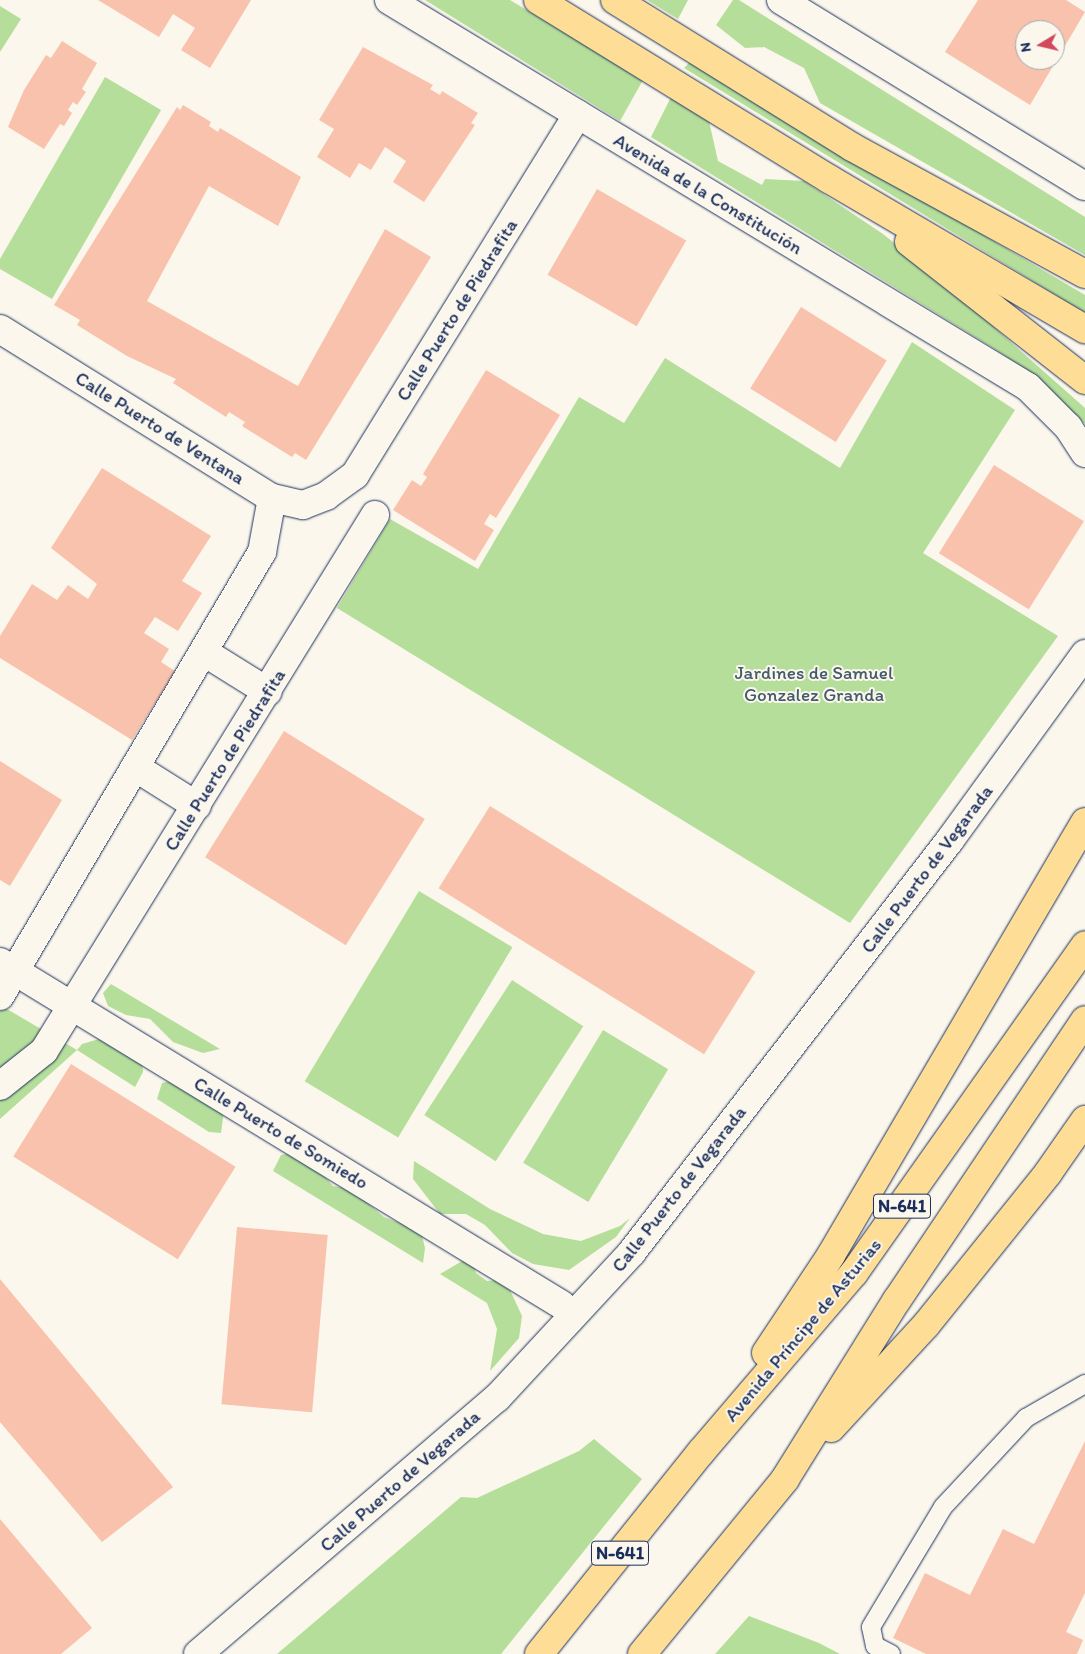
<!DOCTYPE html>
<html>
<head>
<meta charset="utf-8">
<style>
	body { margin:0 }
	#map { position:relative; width:1085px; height:1654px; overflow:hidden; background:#fbf7ec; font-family:Itim,sans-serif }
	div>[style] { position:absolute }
	.green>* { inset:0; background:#b5de9a; transform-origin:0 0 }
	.building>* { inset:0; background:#f9c2ac; transform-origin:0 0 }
	.roads { filter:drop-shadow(0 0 1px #1b2f5e) drop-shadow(0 0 1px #1b2f5e) }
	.lane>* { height:18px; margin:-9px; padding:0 9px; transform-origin:9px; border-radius:9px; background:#fbf7ec }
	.street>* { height:28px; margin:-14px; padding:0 14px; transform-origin:14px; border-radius:14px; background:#fbf7ec }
	.primary>* { height:28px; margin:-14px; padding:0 14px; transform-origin:14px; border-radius:14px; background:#fedd96 }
	.highway>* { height:28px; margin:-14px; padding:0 14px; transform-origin:14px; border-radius:14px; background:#fedd96 }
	span { translate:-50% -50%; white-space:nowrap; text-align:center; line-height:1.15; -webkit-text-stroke:4px #fbf7ec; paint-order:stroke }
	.shield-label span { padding:1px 4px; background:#fbf7ec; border:1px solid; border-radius:4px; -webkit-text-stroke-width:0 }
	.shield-label { font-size:18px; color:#1b2f5e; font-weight:700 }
	.street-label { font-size:19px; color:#1b2f5e }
	.park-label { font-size:19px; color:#425b6d }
	.north { position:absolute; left:1015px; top:20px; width:50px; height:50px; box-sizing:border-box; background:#fbf7ec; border:1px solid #a1a7b3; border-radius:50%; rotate:261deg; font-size:14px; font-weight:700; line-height:20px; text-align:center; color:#1b2f5e }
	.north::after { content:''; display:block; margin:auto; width:18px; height:22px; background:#d1495b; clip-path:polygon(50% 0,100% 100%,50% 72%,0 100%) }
</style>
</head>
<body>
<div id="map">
	<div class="green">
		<i style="clip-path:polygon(425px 0,510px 0,643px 80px,620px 121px)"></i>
		<i style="clip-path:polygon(647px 0,688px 0,678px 19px)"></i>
		<i style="clip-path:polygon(733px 0,739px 0,1085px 217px,1085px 255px,820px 103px,804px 68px,764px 47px,745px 48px,716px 25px)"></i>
		<i style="clip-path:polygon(0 6px,21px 19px,0 52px)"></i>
		<i style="clip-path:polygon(690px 62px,1085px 295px,1085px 313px,684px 68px)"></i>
		<i style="clip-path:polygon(105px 77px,161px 110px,52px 299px,0 269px,0 259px)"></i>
		<i style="clip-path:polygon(673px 93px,709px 121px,718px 161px,762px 185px,765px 179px,804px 181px,883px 234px,951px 289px,1085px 408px,1085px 424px,1034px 375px,993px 348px,651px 137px)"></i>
		<i style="clip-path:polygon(912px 342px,1015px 410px,923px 553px,1058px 636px,850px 923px,337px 608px,390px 519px,478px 569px,579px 397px,624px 423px,665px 358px,840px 468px)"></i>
		<i style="left:419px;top:891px;width:109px;height:222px;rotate:31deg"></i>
		<i style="left:512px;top:980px;width:85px;height:161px;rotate:33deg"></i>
		<i style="clip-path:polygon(111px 984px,220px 1049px,203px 1053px,173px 1042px,150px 1019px,126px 1015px,108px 1006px,103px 993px)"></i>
		<i style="clip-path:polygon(0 1005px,77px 1050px,82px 1044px,106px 1037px,125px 1055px,142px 1060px,143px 1072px,135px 1087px,77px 1050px,0 1119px)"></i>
		<i style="left:603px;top:1030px;width:76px;height:155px;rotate:31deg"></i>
		<i style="clip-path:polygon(170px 1081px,198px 1099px,224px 1111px,221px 1133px,209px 1132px,157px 1099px,162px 1083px)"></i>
		<i style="clip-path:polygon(302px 1151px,333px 1186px,351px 1189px,384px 1217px,421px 1231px,425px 1248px,423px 1263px,273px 1171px,281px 1155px)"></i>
		<i style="clip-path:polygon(414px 1161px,490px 1209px,543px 1234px,581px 1241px,620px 1226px,630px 1218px,616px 1237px,569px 1270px,533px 1264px,512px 1253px,485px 1225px,466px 1214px,440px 1214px,413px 1179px)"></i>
		<i style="clip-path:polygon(464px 1260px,473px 1262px,476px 1273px,487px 1281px,498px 1280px,510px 1290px,522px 1316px,519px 1338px,490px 1371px,497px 1329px,487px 1303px,440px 1274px)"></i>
		<i style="clip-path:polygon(594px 1439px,642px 1479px,501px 1654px,277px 1654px,461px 1497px,477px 1498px,579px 1451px)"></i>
		<i style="clip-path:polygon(749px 1616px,819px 1643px,840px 1654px,715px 1654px)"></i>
	</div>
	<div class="building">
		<i style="clip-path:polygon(98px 0,251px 0,210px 68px,181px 50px,195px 28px,173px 14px,159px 37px)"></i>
		<i style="clip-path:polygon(evenodd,978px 0,1066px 0,1085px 12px,1030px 105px,945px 52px,978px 0,1025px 30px,1055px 30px,1055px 60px,1025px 60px,1025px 30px)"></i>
		<i style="clip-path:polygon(62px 41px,97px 63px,82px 89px,86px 92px,77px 105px,73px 102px,68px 110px,72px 113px,64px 126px,60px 124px,44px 149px,8px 127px,24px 90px,46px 55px,51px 58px)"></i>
		<i style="clip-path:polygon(363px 47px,433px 85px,430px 89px,440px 95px,442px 91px,478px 113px,471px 123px,475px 125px,424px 202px,393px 182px,406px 161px,385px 147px,371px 170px,359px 163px,350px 178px,317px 157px,334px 129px,319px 120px)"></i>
		<i style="clip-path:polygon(183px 105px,211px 122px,209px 126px,218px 132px,220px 128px,301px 177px,278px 226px,209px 186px,147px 301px,298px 386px,385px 229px,431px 257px,306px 460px,295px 453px,292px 457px,242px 426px,245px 422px,229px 412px,226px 417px,173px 383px,176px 379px,127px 356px,77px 325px,80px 320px,54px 305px,177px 107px,180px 110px)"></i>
		<i style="left:597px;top:189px;width:103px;height:99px;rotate:30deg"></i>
		<i style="left:801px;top:307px;width:101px;height:96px;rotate:32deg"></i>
		<i style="clip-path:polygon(486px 370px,560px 415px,496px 518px,490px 514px,484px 524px,494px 530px,475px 561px,393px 510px,412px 480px,421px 486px,427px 477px,423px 474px)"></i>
		<i style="left:994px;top:465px;width:106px;height:104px;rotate:32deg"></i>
		<i style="clip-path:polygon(102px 468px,211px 536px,182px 581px,202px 593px,178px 631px,155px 617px,144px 633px,169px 649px,161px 662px,175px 671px,132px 740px,0 658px,0 636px,32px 584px,57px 600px,68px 585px,88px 599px,97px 584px,51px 548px)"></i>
		<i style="left:284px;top:731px;width:166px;height:149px;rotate:32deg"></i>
		<i style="clip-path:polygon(0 761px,62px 800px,10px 886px,0 880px)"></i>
		<i style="left:490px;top:806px;width:313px;height:97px;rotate:32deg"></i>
		<i style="left:71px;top:1064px;width:194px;height:109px;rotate:32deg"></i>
		<i style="left:237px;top:1227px;width:91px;height:178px;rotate:5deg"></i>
		<i style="clip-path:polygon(0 1279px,173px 1487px,102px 1542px,0 1422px)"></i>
		<i style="clip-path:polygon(1085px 1441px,1085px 1593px,1066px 1632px,1083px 1640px,1077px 1654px,926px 1654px,893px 1638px,925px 1573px,970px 1595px,1003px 1529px,1034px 1544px)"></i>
		<i style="clip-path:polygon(0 1519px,92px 1628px,61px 1654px,0 1654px)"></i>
	</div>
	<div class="roads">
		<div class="lane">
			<i style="left:891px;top:1654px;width:18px;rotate:-153deg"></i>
			<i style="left:875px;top:1646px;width:19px;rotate:-102deg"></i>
			<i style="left:871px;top:1627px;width:140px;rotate:-59deg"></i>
			<i style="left:943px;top:1507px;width:122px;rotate:-47deg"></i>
			<i style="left:1026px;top:1418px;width:68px;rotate:-30deg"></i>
		</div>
		<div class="street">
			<i style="left:389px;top:0;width:747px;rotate:31.2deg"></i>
			<i style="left:1028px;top:387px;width:57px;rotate:45deg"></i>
			<i style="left:1068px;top:427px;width:31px;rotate:57deg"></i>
			<i style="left:781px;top:0;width:356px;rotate:31.5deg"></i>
			<i style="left:0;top:329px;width:320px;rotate:31.9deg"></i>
			<i style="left:272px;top:498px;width:32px;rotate:13deg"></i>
			<i style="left:303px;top:505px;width:25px;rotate:-21deg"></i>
			<i style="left:326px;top:496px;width:36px;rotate:-36deg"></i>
			<i style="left:355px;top:475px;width:424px;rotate:-58.3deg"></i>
			<i style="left:204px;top:652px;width:75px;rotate:32deg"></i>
			<i style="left:135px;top:767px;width:73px;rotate:32.2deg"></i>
			<i style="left:0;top:962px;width:658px;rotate:31.4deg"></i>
			<i style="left:0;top:996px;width:516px;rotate:-59.46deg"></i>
			<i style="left:262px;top:552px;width:55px;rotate:-79.5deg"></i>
			<i style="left:0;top:1086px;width:56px;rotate:-38.5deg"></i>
			<i style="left:44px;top:1051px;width:630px;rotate:-58.3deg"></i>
			<i style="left:198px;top:1654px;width:394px;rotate:-40.6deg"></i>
			<i style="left:497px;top:1398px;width:199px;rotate:-47.2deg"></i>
			<i style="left:632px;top:1252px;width:520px;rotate:-52.34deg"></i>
			<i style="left:950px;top:840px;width:230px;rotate:-54deg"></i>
		</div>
		<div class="primary">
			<i style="left:538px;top:0;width:342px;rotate:31.6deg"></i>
			<i style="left:829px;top:179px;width:297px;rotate:30.4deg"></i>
			<i style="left:615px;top:0;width:279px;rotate:31.8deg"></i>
			<i style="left:852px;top:147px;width:265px;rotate:28.6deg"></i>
			<i style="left:909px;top:242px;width:224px;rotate:38.1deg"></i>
		</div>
		<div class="highway">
			<i style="left:766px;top:1353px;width:118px;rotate:-56.4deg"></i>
			<i style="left:831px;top:1255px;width:502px;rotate:-59.6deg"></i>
			<i style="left:831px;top:1428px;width:140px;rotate:-47.3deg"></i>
			<i style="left:926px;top:1325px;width:195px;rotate:-51.2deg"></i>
			<i style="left:1048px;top:1173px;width:65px;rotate:-55.1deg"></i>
			<i style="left:539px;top:1654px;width:259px;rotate:-51.3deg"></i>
			<i style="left:701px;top:1452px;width:235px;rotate:-49.5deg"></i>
			<i style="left:854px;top:1273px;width:401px;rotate:-54.8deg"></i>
			<i style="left:642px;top:1654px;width:226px;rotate:-50.7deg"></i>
			<i style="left:785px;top:1479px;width:211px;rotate:-58deg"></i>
			<i style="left:897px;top:1300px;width:337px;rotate:-56.1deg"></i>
		</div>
	</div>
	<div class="shield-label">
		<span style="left:902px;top:1206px">N-641</span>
		<span style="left:620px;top:1553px">N-641</span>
	</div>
	<div class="street-label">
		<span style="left:708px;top:194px;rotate:31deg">Avenida de la Constitución</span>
		<span style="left:457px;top:310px;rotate:-58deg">Calle Puerto de Piedrafita</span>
		<span style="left:160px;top:428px;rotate:32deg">Calle Puerto de Ventana</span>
		<span style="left:225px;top:760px;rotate:-58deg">Calle Puerto de Piedrafita</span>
		<span style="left:927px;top:869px;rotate:-53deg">Calle Puerto de Vegarada</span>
		<span style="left:281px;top:1133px;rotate:31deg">Calle Puerto de Somiedo</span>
		<span style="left:679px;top:1189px;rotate:-52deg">Calle Puerto de Vegarada</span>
		<span style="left:803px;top:1330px;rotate:-50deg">Avenida Príncipe de Asturias</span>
		<span style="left:400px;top:1481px;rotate:-41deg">Calle Puerto de Vegarada</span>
	</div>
	<div class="park-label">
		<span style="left:814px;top:684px">Jardines de Samuel<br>Gonzalez Granda</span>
	</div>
	<div class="north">N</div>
</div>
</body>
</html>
